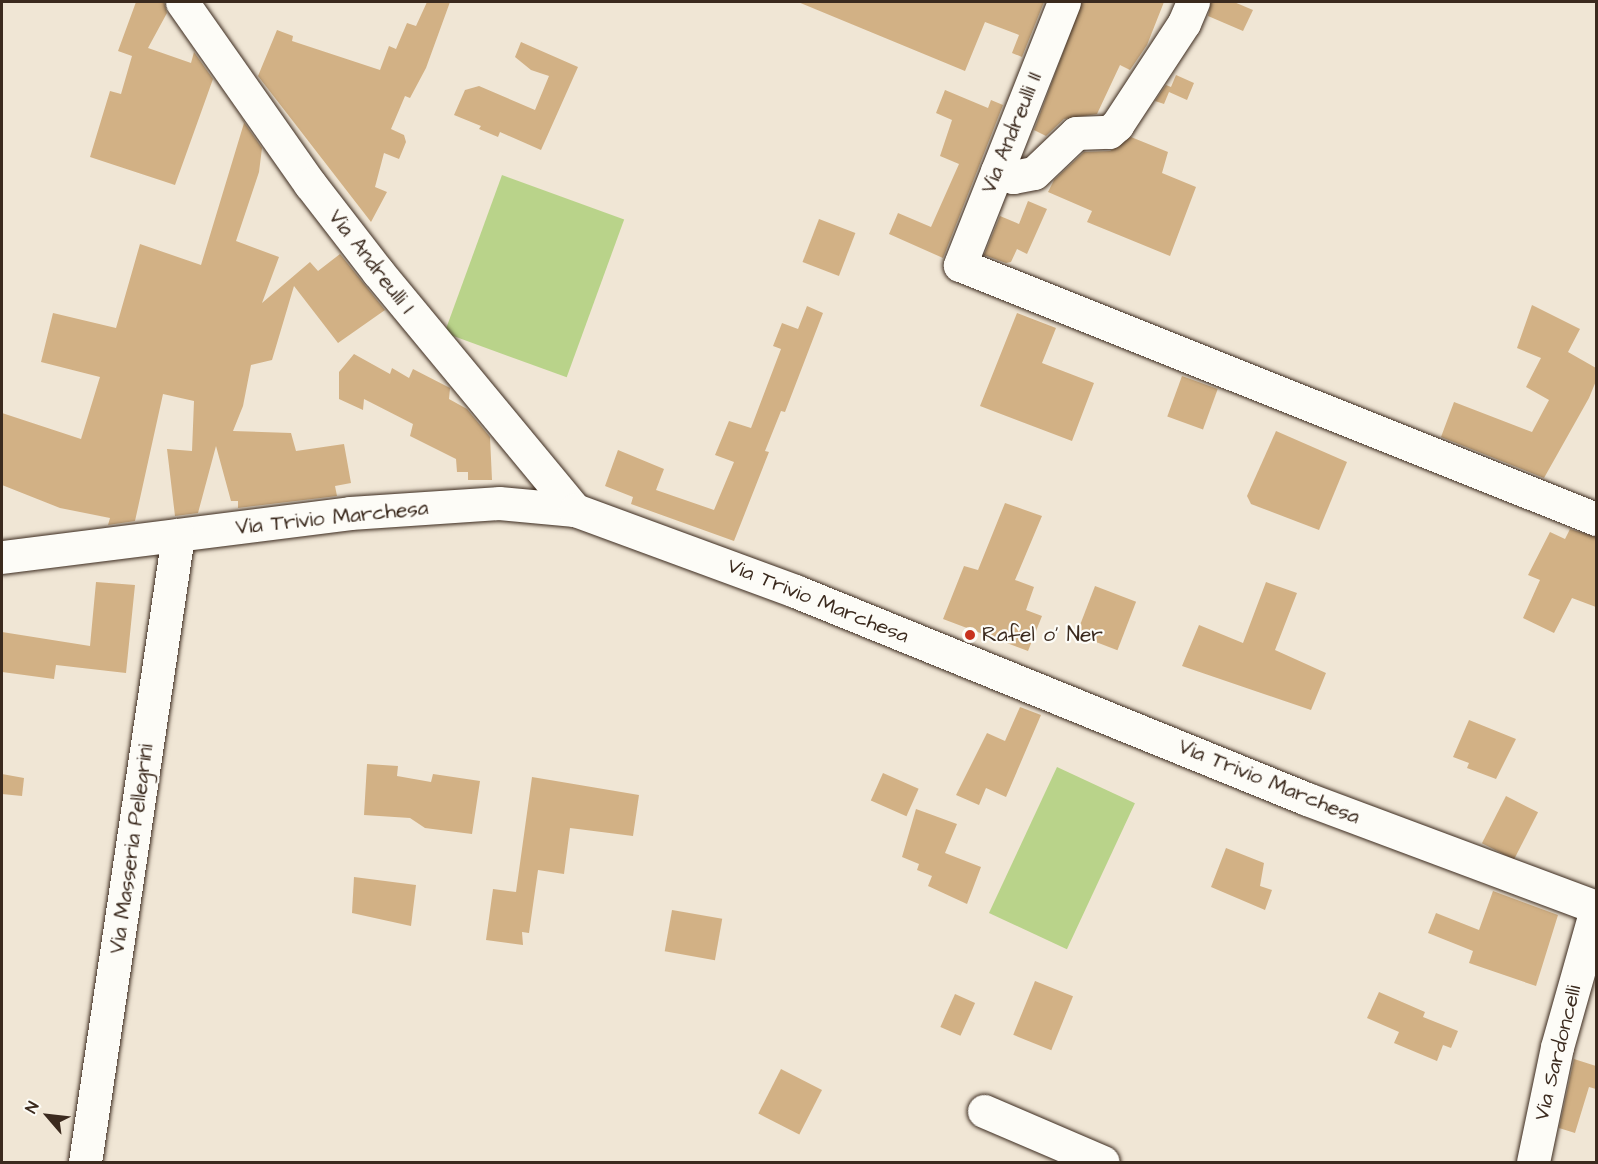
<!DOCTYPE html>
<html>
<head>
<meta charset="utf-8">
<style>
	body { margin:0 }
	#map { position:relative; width:1598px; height:1164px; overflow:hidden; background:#f0e6d5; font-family:"Architects Daughter",sans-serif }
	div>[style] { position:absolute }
	.green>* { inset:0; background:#b9d38a; transform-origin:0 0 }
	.building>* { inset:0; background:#d2b185; transform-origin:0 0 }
	.roads { filter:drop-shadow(0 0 2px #3b2a1e) drop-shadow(0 0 2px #3b2a1e) }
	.minor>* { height:33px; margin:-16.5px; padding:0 16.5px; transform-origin:16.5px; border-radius:16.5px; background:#fdfcf7 }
	.dots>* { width:16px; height:16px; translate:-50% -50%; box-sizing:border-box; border:3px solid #fdfcf7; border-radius:50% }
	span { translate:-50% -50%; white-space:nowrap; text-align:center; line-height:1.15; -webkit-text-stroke:4.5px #fdfcf7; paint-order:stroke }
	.street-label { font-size:21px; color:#3b2a1e }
	.poi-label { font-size:21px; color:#3b2a1e }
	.left { translate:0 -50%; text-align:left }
	.frame { position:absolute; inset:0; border:3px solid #3b2a1e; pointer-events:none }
	.north { position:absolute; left:18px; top:1086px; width:60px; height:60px; -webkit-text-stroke:4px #fdfcf7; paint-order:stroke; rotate:298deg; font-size:16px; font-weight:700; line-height:24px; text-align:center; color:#3b2a1e }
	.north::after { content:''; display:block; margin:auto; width:21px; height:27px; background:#3b2a1e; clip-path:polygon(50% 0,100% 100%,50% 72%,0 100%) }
</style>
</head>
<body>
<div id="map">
	<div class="green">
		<i style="left:502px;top:175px;width:130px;height:168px;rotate:20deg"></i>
		<i style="left:1057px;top:767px;width:86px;height:161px;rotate:25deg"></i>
	</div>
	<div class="building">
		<i style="clip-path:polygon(136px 2px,164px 2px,167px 13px,148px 48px,191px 63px,194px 52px,213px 79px,175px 185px,90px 157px,110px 91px,121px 94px,132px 56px,118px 51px)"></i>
		<i style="clip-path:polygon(427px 2px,450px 2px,426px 68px,410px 98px,405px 96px,391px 129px,404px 135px,406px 142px,399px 159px,384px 153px,375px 187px,387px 192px,371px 222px,258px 76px,277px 30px,293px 36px,292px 41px,380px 70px,389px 46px,396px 49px,407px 23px,416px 26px)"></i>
		<i style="clip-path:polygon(798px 2px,1044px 2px,1022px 57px,1012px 53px,1019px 35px,985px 22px,965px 71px)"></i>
		<i style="clip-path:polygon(1082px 2px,1164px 2px,1147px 45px,1130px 70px,1120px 65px,1097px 114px,1064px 119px,1046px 136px,1034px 130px)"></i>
		<i style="clip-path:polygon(1211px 2px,1234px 2px,1253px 10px,1243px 31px,1208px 16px)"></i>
		<i style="clip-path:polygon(521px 42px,578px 67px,541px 150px,500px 132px,498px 137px,479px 129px,481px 126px,454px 115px,465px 90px,479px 86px,535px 110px,549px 76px,531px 70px,515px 57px)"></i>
		<i style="clip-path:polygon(1176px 75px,1194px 83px,1187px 100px,1169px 92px,1164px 104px,1155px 101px,1166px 85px,1171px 87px)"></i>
		<i style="clip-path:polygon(945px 90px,988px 108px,991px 100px,1003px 105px,943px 258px,889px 234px,898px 213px,931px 227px,959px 164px,940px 156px,952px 120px,936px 113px)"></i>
		<i style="clip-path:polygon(239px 115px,262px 148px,259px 172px,236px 241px,279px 257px,262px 303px,310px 262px,318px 271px,340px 254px,385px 310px,338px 343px,294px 286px,272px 360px,251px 365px,243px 406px,233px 431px,291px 433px,296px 451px,344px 444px,351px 483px,335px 486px,337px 496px,238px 508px,238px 501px,231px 501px,216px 446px,198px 513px,175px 516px,167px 449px,192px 451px,194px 401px,163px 394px,135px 521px,108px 525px,110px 518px,60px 508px,2px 485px,2px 413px,81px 439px,100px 377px,41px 362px,53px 313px,116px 328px,140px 244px,201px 265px,244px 123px)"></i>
		<i style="clip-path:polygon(1131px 137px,1168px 152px,1162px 173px,1196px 187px,1170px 256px,1087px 222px,1092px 211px,1048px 192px,1054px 180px,1084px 152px,1110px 151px)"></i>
		<i style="clip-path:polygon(1028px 201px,1047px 209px,1027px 254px,1017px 249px,1011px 262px,1006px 263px,984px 255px,1000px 216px,1019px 224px)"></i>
		<i style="left:819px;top:219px;width:39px;height:46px;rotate:21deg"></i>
		<i style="clip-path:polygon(1532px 305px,1580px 329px,1568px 352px,1596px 368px,1596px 381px,1589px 398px,1544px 478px,1441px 437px,1454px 402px,1532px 432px,1549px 400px,1526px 387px,1541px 358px,1517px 348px)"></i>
		<i style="clip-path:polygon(807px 306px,823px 313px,785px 412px,781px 411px,765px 451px,769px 452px,734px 541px,631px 504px,633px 497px,605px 486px,618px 450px,664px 469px,656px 490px,714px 510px,734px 462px,715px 455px,729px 421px,751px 428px,781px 349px,773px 346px,782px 323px,798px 329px)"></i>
		<i style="clip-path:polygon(1017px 313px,1056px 328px,1042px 363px,1094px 383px,1072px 441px,980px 406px)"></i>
		<i style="clip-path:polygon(354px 354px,390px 374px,392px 368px,409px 378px,413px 369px,450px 388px,449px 399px,467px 409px,490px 437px,492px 480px,468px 480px,468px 472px,457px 472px,456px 459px,410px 436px,413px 424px,364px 399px,363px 410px,339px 399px,339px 372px)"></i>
		<i style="left:1182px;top:376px;width:38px;height:43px;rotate:20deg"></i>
		<i style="clip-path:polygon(1276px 431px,1347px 462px,1319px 530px,1251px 504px,1247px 496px)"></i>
		<i style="clip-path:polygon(1005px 503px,1042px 516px,1015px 580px,1034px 587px,1026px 610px,1042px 616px,1028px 651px,943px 619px,964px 566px,978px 570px)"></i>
		<i style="clip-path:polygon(1570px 529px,1596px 537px,1596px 607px,1572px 598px,1554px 633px,1523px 618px,1540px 580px,1528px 575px,1550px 532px,1565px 539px)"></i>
		<i style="clip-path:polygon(96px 582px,135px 585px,126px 673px,56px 665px,54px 679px,2px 672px,2px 632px,90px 646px)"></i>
		<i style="clip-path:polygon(1266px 582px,1297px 593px,1275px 650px,1326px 673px,1311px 710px,1182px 666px,1199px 625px,1243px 643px)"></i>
		<i style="left:1095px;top:586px;width:44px;height:52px;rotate:21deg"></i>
		<i style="clip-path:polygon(1020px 707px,1041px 715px,1006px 797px,986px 788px,979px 805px,956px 795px,987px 733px,1005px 741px)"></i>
		<i style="clip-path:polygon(1469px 720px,1516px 739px,1496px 779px,1467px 768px,1469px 763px,1453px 757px)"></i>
		<i style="clip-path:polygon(367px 764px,398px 766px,397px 776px,431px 782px,433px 774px,480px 781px,472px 834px,425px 828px,410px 818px,364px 815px)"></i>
		<i style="left:883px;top:773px;width:39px;height:30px;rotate:24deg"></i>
		<i style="clip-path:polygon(2px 774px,24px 778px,22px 796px,2px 794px)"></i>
		<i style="clip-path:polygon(532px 777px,639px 795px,633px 836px,570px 828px,564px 874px,538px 870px,529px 933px,522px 932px,523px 945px,486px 940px,493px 889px,516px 892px)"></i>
		<i style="left:1506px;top:796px;width:36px;height:53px;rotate:27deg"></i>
		<i style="clip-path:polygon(916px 809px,957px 824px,945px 853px,981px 867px,967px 904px,928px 886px,932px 876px,917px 870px,919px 864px,902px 857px)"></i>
		<i style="clip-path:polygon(1226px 848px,1264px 863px,1260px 886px,1272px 890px,1265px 910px,1211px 887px)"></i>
		<i style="clip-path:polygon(354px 877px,416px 885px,411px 926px,352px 913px)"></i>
		<i style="clip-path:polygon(1493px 891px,1558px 915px,1536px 986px,1469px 963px,1473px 951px,1428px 933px,1436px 913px,1479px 930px)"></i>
		<i style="left:672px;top:910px;width:51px;height:42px;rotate:10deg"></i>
		<i style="left:1035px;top:981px;width:41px;height:58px;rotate:22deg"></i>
		<i style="clip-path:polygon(1379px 992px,1425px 1012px,1423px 1017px,1458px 1031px,1451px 1048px,1443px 1045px,1437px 1061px,1394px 1043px,1399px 1032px,1367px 1018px)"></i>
		<i style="left:955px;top:994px;width:22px;height:36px;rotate:24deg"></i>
		<i style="clip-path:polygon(1574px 1059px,1596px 1066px,1596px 1089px,1589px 1087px,1575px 1133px,1559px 1128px)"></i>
		<i style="left:781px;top:1069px;width:46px;height:50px;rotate:27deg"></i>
	</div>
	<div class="roads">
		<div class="minor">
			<i style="left:182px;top:2px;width:223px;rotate:54.9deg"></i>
			<i style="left:310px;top:184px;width:111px;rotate:52.3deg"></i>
			<i style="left:378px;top:272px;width:309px;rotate:50.4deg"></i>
			<i style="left:1064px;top:2px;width:283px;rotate:111.6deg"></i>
			<i style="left:960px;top:265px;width:685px;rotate:21.77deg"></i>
			<i style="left:997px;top:171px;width:17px;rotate:21deg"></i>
			<i style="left:1013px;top:177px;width:21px;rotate:-11deg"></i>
			<i style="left:1034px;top:173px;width:58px;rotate:-43.6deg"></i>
			<i style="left:1076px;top:133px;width:33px;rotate:-2deg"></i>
			<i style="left:1109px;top:132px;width:11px;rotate:-41deg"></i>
			<i style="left:1117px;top:125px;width:122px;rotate:-56.7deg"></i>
			<i style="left:1184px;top:23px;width:23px;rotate:-67deg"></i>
			<i style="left:2px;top:557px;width:351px;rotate:-7.2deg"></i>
			<i style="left:350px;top:513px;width:149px;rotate:-3.8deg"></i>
			<i style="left:499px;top:503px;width:76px;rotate:5.3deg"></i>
			<i style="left:575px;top:510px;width:234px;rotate:20.2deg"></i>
			<i style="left:795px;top:591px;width:553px;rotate:22.11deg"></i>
			<i style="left:1307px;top:799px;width:309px;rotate:20.5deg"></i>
			<i style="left:984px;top:1111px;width:129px;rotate:23.2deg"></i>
			<i style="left:85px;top:1162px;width:634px;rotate:-81.56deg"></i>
			<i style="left:1533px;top:1162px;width:117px;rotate:-78.2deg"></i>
			<i style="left:1557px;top:1047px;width:143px;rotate:-74.2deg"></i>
		</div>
	</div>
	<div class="dots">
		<i style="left:970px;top:635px;background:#c8321e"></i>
	</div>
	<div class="street-label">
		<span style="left:1012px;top:133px;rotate:-68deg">Via Andreulli II</span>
		<span style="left:371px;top:262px;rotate:52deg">Via Andreulli I</span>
		<span style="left:332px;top:518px;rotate:-6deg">Via Trivio Marchesa</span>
		<span style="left:818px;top:601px;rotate:22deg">Via Trivio Marchesa</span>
		<span style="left:1269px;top:782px;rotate:22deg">Via Trivio Marchesa</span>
		<span style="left:132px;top:849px;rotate:-82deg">Via Masseria Pellegrini</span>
		<span style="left:1558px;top:1053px;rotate:-76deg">Via Sardoncelli</span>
	</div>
	<div class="poi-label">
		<span class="left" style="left:982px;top:635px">Rafel o' Ner</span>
	</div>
	<div class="frame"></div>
	<div class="north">N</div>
</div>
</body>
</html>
